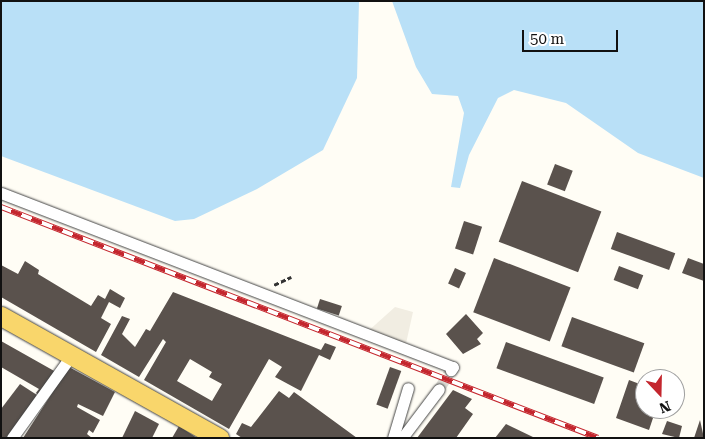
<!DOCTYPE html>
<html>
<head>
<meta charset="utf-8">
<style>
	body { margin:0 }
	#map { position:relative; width:705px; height:439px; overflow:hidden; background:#fffdf5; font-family:"Roboto Serif",serif }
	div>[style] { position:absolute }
	.plaza>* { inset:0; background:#f1ede2 }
	.water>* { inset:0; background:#b9e0f7 }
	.building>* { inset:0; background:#5a524d; transform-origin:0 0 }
	.street-tunnel>* { height:11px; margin-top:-5.5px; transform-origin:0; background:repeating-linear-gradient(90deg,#dbdad3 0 11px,transparent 0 16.5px) }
	.path>* { height:2.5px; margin-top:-1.25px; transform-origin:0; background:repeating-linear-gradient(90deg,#333 0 5px,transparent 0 7.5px) }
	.roads { filter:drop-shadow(0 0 1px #444) drop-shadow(0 0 1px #444) }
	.street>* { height:11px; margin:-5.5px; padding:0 5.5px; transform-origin:5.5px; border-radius:5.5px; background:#fff }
	.primary>* { height:19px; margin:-9.5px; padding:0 9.5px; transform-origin:9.5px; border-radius:9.5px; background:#f9d66b }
	.rail>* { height:5.5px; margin-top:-2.75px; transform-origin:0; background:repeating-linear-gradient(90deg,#fff 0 11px,#c4262e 0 22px); box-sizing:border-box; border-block:1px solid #c4262e }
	span { translate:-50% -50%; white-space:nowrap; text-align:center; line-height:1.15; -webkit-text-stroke:5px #fff; paint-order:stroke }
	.frame { position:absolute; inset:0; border:2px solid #111; pointer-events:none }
	.north { position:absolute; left:635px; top:369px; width:50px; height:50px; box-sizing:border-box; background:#fff; border:1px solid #a0a0a0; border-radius:50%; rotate:159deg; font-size:14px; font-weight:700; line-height:20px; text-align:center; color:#111 }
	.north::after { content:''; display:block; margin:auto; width:18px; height:22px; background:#c4262e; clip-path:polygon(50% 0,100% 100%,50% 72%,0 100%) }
	.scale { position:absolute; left:522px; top:30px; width:96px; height:22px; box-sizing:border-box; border:2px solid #111; border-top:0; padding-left:6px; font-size:15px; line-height:18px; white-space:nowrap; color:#111; -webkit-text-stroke:4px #fff; paint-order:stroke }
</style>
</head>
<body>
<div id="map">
	<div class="plaza">
		<i style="clip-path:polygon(395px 307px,413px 312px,405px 348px,366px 333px)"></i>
	</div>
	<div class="water">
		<i style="clip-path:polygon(1px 1px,359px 1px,357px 78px,323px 150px,257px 189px,194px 219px,175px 221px,1px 156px)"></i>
		<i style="clip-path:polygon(392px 1px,704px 1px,704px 178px,638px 153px,566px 103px,514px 90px,498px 98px,469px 155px,460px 188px,451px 187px,464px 113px,458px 96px,432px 94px,416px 67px)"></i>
	</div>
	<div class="building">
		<i style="left:555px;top:164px;width:19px;height:22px;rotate:21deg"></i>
		<i style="left:522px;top:181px;width:85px;height:65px;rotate:21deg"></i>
		<i style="left:464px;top:221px;width:19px;height:29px;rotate:18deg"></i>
		<i style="left:617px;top:232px;width:62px;height:18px;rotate:20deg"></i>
		<i style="left:494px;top:258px;width:82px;height:58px;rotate:21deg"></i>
		<i style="clip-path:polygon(688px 258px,704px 264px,704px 281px,682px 273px)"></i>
		<i style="clip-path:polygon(25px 261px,39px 270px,38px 274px,91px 306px,98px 295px,105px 299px,110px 289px,125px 298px,120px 308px,109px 302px,101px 318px,111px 324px,96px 352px,1px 297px,1px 265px,18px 274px)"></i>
		<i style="left:619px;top:266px;width:26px;height:15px;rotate:21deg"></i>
		<i style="left:455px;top:268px;width:12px;height:17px;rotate:24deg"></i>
		<i style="clip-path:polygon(evenodd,173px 292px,321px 350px,325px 343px,336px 347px,330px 360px,319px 355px,301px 391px,275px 377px,282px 367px,269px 359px,229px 429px,144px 380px,166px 342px,163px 339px,139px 377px,101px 355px,122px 316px,130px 319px,122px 334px,135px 347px,146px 329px,150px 331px,173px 292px,190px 359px,212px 372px,209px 377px,222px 384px,212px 401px,177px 381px,190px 359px)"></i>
		<i style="left:320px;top:299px;width:23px;height:10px;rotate:18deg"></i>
		<i style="clip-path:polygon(466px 314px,483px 333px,477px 339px,481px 344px,463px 354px,446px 334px)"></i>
		<i style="left:572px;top:317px;width:77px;height:31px;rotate:20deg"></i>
		<i style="clip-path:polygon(1px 341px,56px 372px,41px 396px,36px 393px,39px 389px,1px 367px)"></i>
		<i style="left:506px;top:342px;width:104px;height:28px;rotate:20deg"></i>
		<i style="clip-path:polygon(69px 367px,115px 392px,103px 416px,78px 404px,77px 407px,100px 420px,93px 433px,89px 430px,87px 434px,92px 438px,23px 438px)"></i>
		<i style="left:390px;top:367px;width:12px;height:40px;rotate:20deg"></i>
		<i style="clip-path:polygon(629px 380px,645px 386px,645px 409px,656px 409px,649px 430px,616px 418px)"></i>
		<i style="clip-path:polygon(20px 384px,37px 395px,6px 438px,1px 438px,1px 409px)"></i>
		<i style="clip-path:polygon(453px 390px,472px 399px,465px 408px,473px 414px,456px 438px,417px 438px)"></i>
		<i style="clip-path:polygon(279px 391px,289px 398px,294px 392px,357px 438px,242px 438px,236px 434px,242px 423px,251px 427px)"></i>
		<i style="clip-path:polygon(135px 411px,159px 424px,152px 438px,122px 438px)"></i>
		<i style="clip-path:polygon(700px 420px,704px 438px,694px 438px)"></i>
		<i style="clip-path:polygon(667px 421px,682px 426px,679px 438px,662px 434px)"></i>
		<i style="clip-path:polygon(506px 424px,535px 438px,495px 438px)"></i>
		<i style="clip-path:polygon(179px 426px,197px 438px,172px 438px)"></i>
	</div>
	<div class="street-tunnel">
		<i style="left:439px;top:389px;width:22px;rotate:-58deg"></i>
	</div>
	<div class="path">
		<i style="left:274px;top:285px;width:19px;rotate:-25deg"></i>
	</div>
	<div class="roads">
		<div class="street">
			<i style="left:1px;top:193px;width:484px;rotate:21.1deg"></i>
			<i style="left:453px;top:367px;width:4px;rotate:124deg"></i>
			<i style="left:12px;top:438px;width:101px;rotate:-54.3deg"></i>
			<i style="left:393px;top:438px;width:52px;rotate:-73.3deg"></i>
			<i style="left:402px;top:438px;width:61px;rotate:-52.9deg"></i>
		</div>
		<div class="primary">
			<i style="left:1px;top:316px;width:250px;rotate:29.2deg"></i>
		</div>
	</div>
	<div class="rail">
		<i style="left:1px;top:207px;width:640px;rotate:21.15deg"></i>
	</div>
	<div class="frame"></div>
	<div class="north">N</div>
	<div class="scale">50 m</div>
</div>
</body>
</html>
